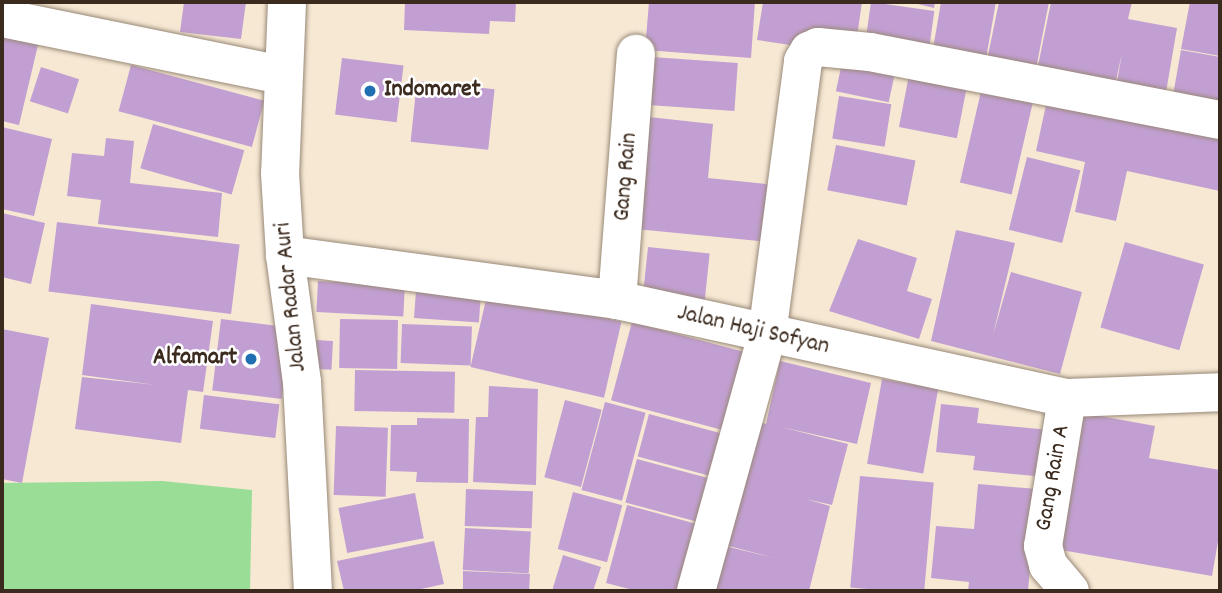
<!DOCTYPE html>
<html>
<head>
<meta charset="utf-8">
<style>
	body { margin:0 }
	#map { position:relative; width:1222px; height:593px; overflow:hidden; background:#f6e8d3; font-family:Dekko,sans-serif }
	div>[style] { position:absolute }
	.green>* { inset:0; background:#99dd96 }
	.building>* { inset:0; background:#c29fd2; transform-origin:0 0 }
	.roads { filter:drop-shadow(0 0 2px #988978) drop-shadow(0 0 2px #988978) }
	.minor>* { height:38px; margin:-19px; padding:0 19px; transform-origin:19px; border-radius:19px; background:#fff }
	.tertiary>* { height:38px; margin:-19px; padding:0 19px; transform-origin:19px; border-radius:19px; background:#fff }
	.secondary>* { height:38px; margin:-19px; padding:0 19px; transform-origin:19px; border-radius:19px; background:#fff }
	.dots>* { width:19px; height:19px; translate:-50% -50%; box-sizing:border-box; border:4px solid #fff; border-radius:50% }
	span { translate:-50% -50%; white-space:nowrap; text-align:center; line-height:1.15; -webkit-text-stroke:5px #fff; paint-order:stroke }
	.poi-label { font-size:24px; color:#3b2a1e; font-weight:700 }
	.left { translate:0 -50%; text-align:left }
	.right { translate:-100% -50%; text-align:right }
	.street-label { font-size:24px; color:#3b2a1e }
	.frame { position:absolute; inset:0; border:4px solid #3b2a1e; pointer-events:none }
</style>
</head>
<body>
<div id="map">
	<div class="green">
		<i style="clip-path:polygon(162px 481px,252px 490px,250px 591px,2px 591px,2px 483px)"></i>
	</div>
	<div class="building">
		<i style="clip-path:polygon(184px 2px,246px 2px,241px 39px,180px 32px)"></i>
		<i style="clip-path:polygon(405px 2px,516px 2px,515px 22px,490px 21px,489px 34px,404px 30px)"></i>
		<i style="clip-path:polygon(649px 2px,755px 2px,751px 58px,645px 50px)"></i>
		<i style="clip-path:polygon(763px 2px,862px 2px,856px 43px,810px 48px,757px 40px)"></i>
		<i style="left:871px;top:2px;width:64px;height:46px;rotate:8deg"></i>
		<i style="clip-path:polygon(910px 2px,935px 2px,934px 8px)"></i>
		<i style="clip-path:polygon(941px 2px,996px 2px,985px 64px,932px 55px)"></i>
		<i style="clip-path:polygon(999px 2px,1049px 2px,1034px 79px,985px 70px)"></i>
		<i style="clip-path:polygon(1051px 2px,1132px 2px,1128px 19px,1177px 28px,1165px 98px,1116px 88px,1122px 53px,1114px 90px,1038px 66px)"></i>
		<i style="clip-path:polygon(1190px 2px,1220px 3px,1220px 56px,1181px 49px)"></i>
		<i style="clip-path:polygon(2px 37px,38px 45px,19px 125px,2px 121px)"></i>
		<i style="clip-path:polygon(1181px 50px,1220px 57px,1220px 110px,1172px 101px)"></i>
		<i style="left:844px;top:53px;width:54px;height:39px;rotate:12deg"></i>
		<i style="left:652px;top:57px;width:86px;height:48px;rotate:4deg"></i>
		<i style="left:342px;top:58px;width:62px;height:57px;rotate:7deg"></i>
		<i style="left:131px;top:65px;width:138px;height:48px;rotate:15deg"></i>
		<i style="left:41px;top:67px;width:40px;height:36px;rotate:18deg"></i>
		<i style="left:910px;top:70px;width:59px;height:58px;rotate:11deg"></i>
		<i style="left:417px;top:81px;width:78px;height:61px;rotate:6deg"></i>
		<i style="left:982px;top:87px;width:53px;height:98px;rotate:13deg"></i>
		<i style="left:839px;top:96px;width:53px;height:43px;rotate:9deg"></i>
		<i style="clip-path:polygon(1048px 96px,1220px 134px,1220px 191px,1127px 171px,1116px 221px,1075px 212px,1085px 162px,1036px 151px)"></i>
		<i style="clip-path:polygon(649px 117px,713px 124px,708px 178px,775px 185px,768px 242px,636px 229px)"></i>
		<i style="left:153px;top:124px;width:95px;height:46px;rotate:16deg"></i>
		<i style="clip-path:polygon(2px 127px,52px 139px,34px 216px,2px 209px)"></i>
		<i style="clip-path:polygon(106px 138px,134px 141px,130px 183px,222px 193px,218px 237px,98px 224px,101px 200px,67px 196px,72px 153px,104px 156px)"></i>
		<i style="left:836px;top:145px;width:81px;height:46px;rotate:11deg"></i>
		<i style="left:1027px;top:157px;width:55px;height:75px;rotate:14deg"></i>
		<i style="clip-path:polygon(2px 213px,45px 223px,31px 284px,2px 277px)"></i>
		<i style="left:57px;top:222px;width:184px;height:70px;rotate:7deg"></i>
		<i style="clip-path:polygon(956px 230px,1015px 243px,993px 335px,1011px 272px,1082px 292px,1060px 374px,931px 341px)"></i>
		<i style="clip-path:polygon(858px 239px,917px 258px,907px 291px,932px 299px,919px 339px,829px 311px)"></i>
		<i style="left:1125px;top:242px;width:82px;height:89px;rotate:16deg"></i>
		<i style="left:648px;top:247px;width:62px;height:47px;rotate:6deg"></i>
		<i style="left:318px;top:281px;width:87px;height:31px;rotate:3deg"></i>
		<i style="left:416px;top:290px;width:65px;height:28px;rotate:4deg"></i>
		<i style="left:488px;top:291px;width:137px;height:78px;rotate:13deg"></i>
		<i style="clip-path:polygon(91px 304px,213px 321px,203px 392px,188px 390px,181px 443px,75px 429px,82px 377px,156px 385px,82px 375px)"></i>
		<i style="left:221px;top:319px;width:70px;height:72px;rotate:7deg"></i>
		<i style="left:340px;top:319px;width:58px;height:49px;rotate:1deg"></i>
		<i style="left:632px;top:322px;width:125px;height:81px;rotate:15deg"></i>
		<i style="left:402px;top:324px;width:70px;height:39px;rotate:2deg"></i>
		<i style="clip-path:polygon(2px 329px,49px 338px,22px 483px,2px 479px)"></i>
		<i style="left:316px;top:340px;width:17px;height:29px;rotate:3deg"></i>
		<i style="clip-path:polygon(780px 361px,871px 383px,857px 444px,781px 427px,848px 444px,832px 505px,806px 499px,830px 506px,809px 591px,714px 591px,725px 546px,774px 558px,725px 545px,759px 422px,766px 424px)"></i>
		<i style="left:355px;top:370px;width:100px;height:41px;rotate:1deg"></i>
		<i style="left:882px;top:379px;width:57px;height:86px;rotate:10deg"></i>
		<i style="clip-path:polygon(489px 386px,538px 389px,536px 485px,473px 482px,476px 417px,488px 417px)"></i>
		<i style="left:204px;top:395px;width:76px;height:34px;rotate:7deg"></i>
		<i style="left:565px;top:400px;width:38px;height:80px;rotate:15deg"></i>
		<i style="left:605px;top:402px;width:42px;height:91px;rotate:15deg"></i>
		<i style="clip-path:polygon(941px 404px,979px 408px,977px 423px,1049px 430px,1045px 477px,973px 470px,975px 456px,936px 452px)"></i>
		<i style="clip-path:polygon(1084px 413px,1155px 426px,1149px 458px,1220px 470px,1220px 530px,1212px 576px,1061px 550px)"></i>
		<i style="left:649px;top:414px;width:83px;height:44px;rotate:15deg"></i>
		<i style="clip-path:polygon(417px 418px,469px 419px,468px 483px,416px 482px,417px 472px,390px 471px,391px 425px,417px 425px)"></i>
		<i style="left:336px;top:426px;width:52px;height:69px;rotate:2deg"></i>
		<i style="left:637px;top:459px;width:84px;height:45px;rotate:15deg"></i>
		<i style="left:860px;top:476px;width:74px;height:112px;rotate:5deg"></i>
		<i style="clip-path:polygon(978px 484px,1037px 489px,1028px 591px,968px 591px,969px 582px,931px 578px,936px 526px,974px 529px)"></i>
		<i style="left:466px;top:489px;width:67px;height:37px;rotate:2deg"></i>
		<i style="left:573px;top:492px;width:51px;height:59px;rotate:15deg"></i>
		<i style="left:415px;top:493px;width:46px;height:78px;rotate:79deg"></i>
		<i style="clip-path:polygon(627px 505px,704px 526px,687px 591px,637px 591px,606px 583px)"></i>
		<i style="left:465px;top:528px;width:66px;height:42px;rotate:3deg"></i>
		<i style="clip-path:polygon(434px 541px,444px 584px,412px 591px,344px 591px,337px 561px)"></i>
		<i style="clip-path:polygon(563px 555px,601px 567px,593px 591px,552px 591px)"></i>
		<i style="clip-path:polygon(463px 571px,530px 574px,529px 591px,463px 591px)"></i>
	</div>
	<div class="roads">
		<div class="minor">
			<i style="left:285px;top:255px;width:335px;rotate:7.7deg"></i>
			<i style="left:617px;top:300px;width:461px;rotate:12.3deg"></i>
			<i style="left:1067px;top:398px;width:153px;rotate:-2.2deg"></i>
			<i style="left:617px;top:300px;width:247px;rotate:-85.6deg"></i>
			<i style="left:1067px;top:398px;width:150px;rotate:99.2deg"></i>
			<i style="left:1043px;top:546px;width:20px;rotate:75deg"></i>
			<i style="left:1048px;top:565px;width:34px;rotate:50deg"></i>
			<i style="left:696px;top:591px;width:266px;rotate:-74.5deg"></i>
			<i style="left:767px;top:335px;width:276px;rotate:-82.5deg"></i>
			<i style="left:803px;top:61px;width:12px;rotate:-59deg"></i>
			<i style="left:809px;top:51px;width:10px;rotate:-24deg"></i>
			<i style="left:818px;top:47px;width:52px;rotate:5.5deg"></i>
			<i style="left:870px;top:52px;width:357px;rotate:11deg"></i>
		</div>
		<div class="tertiary">
			<i style="left:2px;top:18px;width:286px;rotate:11.5deg"></i>
		</div>
		<div class="secondary">
			<i style="left:287px;top:2px;width:171px;rotate:92.3deg"></i>
			<i style="left:280px;top:173px;width:82px;rotate:86.5deg"></i>
			<i style="left:285px;top:255px;width:128px;rotate:82.4deg"></i>
			<i style="left:302px;top:382px;width:209px;rotate:87deg"></i>
		</div>
	</div>
	<div class="dots">
		<i style="left:370px;top:91px;background:#1f6fb2"></i>
		<i style="left:251px;top:359px;background:#1f6fb2"></i>
	</div>
	<div class="poi-label">
		<span class="left" style="left:384px;top:91px">Indomaret</span>
		<span class="right" style="left:237px;top:359px">Alfamart</span>
	</div>
	<div class="street-label">
		<span style="left:627px;top:177px;rotate:-85deg">Gang Rain</span>
		<span style="left:292px;top:297px;rotate:-96deg">Jalan Radar Auri</span>
		<span style="left:753px;top:331px;rotate:13deg">Jalan Haji Sofyan</span>
		<span style="left:1054px;top:478px;rotate:-80deg">Gang Rain A</span>
	</div>
	<div class="frame"></div>
</div>
</body>
</html>
